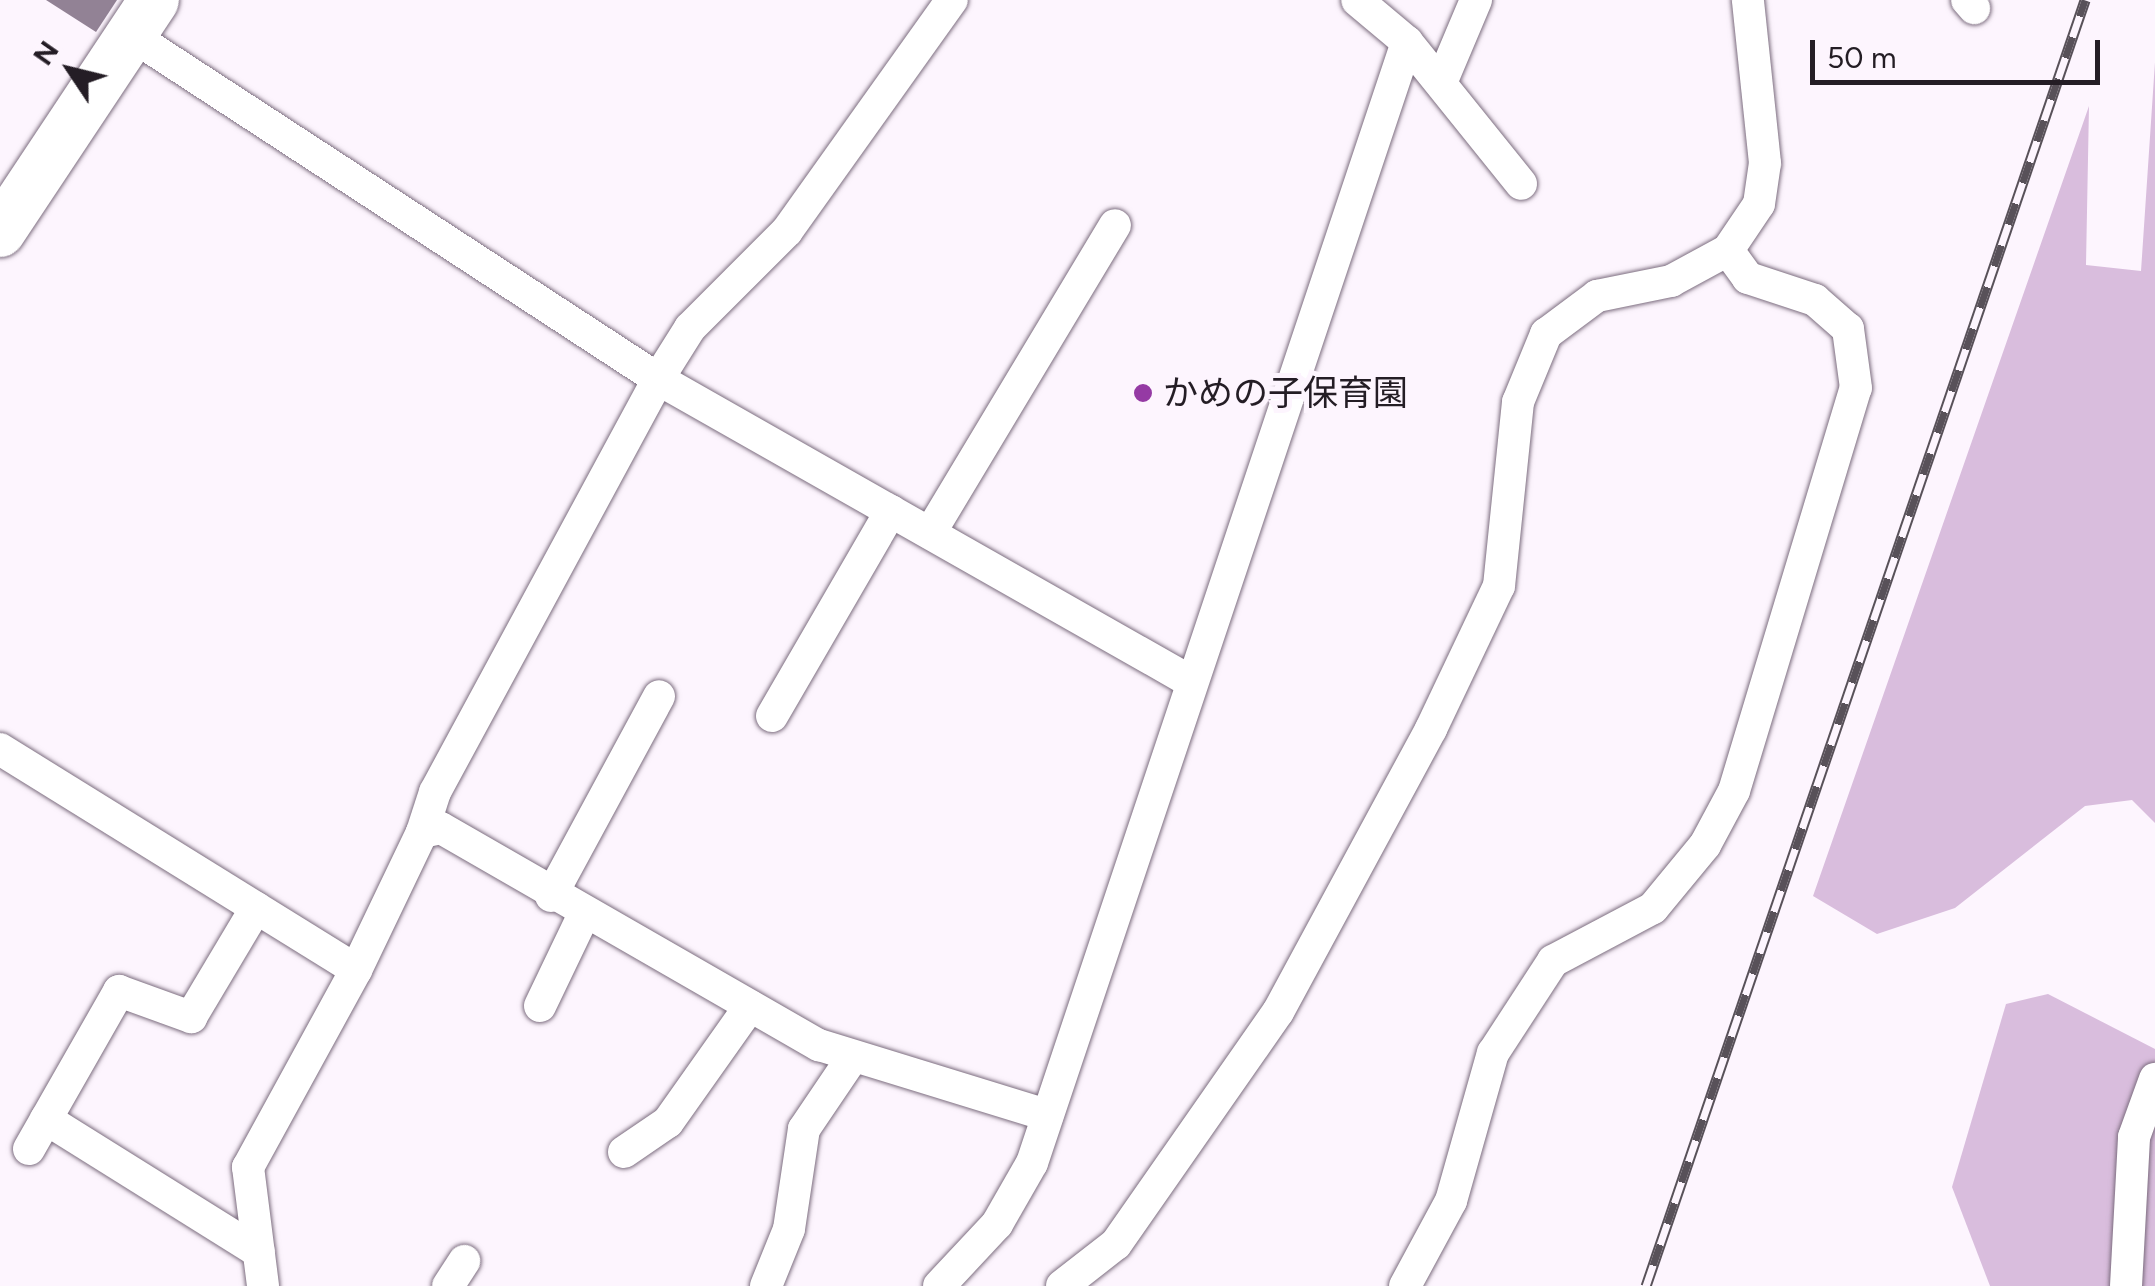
<!DOCTYPE html>
<html>
<head>
<meta charset="utf-8">
<style>
	body { margin:0 }
	#map { position:relative; width:2155px; height:1286px; overflow:hidden; background:#fdf5fe; font-family:Figtree,"Noto Sans JP",sans-serif }
	div>[style] { position:absolute }
	.forest>* { inset:0; background:#d9bddd }
	.building>* { inset:0; background:#928295 }
	.roads { filter:drop-shadow(0 0 2px #7c6d7f) drop-shadow(0 0 2px #7c6d7f) }
	.minor>* { height:32px; margin:-16px; padding:0 16px; transform-origin:16px; border-radius:16px; background:#fff }
	.primary>* { height:50px; margin:-25px; padding:0 25px; transform-origin:25px; border-radius:25px; background:#fff }
	.rail>* { height:11px; margin-top:-5.5px; transform-origin:0; background:repeating-linear-gradient(90deg,#fdf5fe 0 22px,#585159 0 44px); box-sizing:border-box; border-block:2px solid #585159 }
	.dots>* { width:28px; height:28px; translate:-50% -50%; box-sizing:border-box; border:5px solid #fdf5fe; border-radius:50% }
	span { translate:-50% -50%; white-space:nowrap; text-align:center; line-height:1.15; -webkit-text-stroke:10px #fdf5fe; paint-order:stroke }
	.poi-label { font-size:35px; color:#241d25 }
	.left { translate:0 -50%; text-align:left }
	.north { position:absolute; left:20px; top:20px; width:100px; height:100px; -webkit-text-stroke:8px #fdf5fe; paint-order:stroke; rotate:305deg; font-size:28px; font-weight:700; line-height:40px; text-align:center; color:#241d25 }
	.north::after { content:''; display:block; margin:auto; width:35px; height:45px; background:#241d25; clip-path:polygon(50% 0,100% 100%,50% 72%,0 100%) }
	.scale { position:absolute; left:1810px; top:40px; width:290px; height:45px; box-sizing:border-box; border:5px solid #241d25; border-top:0; padding-left:12px; font-size:30px; line-height:35px; white-space:nowrap; color:#241d25; -webkit-text-stroke:8px #fdf5fe; paint-order:stroke }
</style>
</head>
<body>
<div id="map">
	<div class="forest">
		<i style="clip-path:polygon(2155px 62px,2155px 823px,2132px 800px,2085px 806px,1955px 908px,1877px 934px,1813px 896px,2089px 106px,2086px 265px,2141px 271px)"></i>
		<i style="clip-path:polygon(2048px 994px,2155px 1049px,2155px 1286px,1990px 1286px,1952px 1187px,2006px 1004px)"></i>
	</div>
	<div class="building">
		<i style="clip-path:polygon(46px 0,117px 0,96px 32px)"></i>
	</div>
	<div class="roads">
		<div class="minor">
			<i style="left:1967px;top:0;width:11px;rotate:49deg"></i>
			<i style="left:131px;top:35px;width:629px;rotate:33.13deg"></i>
			<i style="left:658px;top:379px;width:610px;rotate:29.59deg"></i>
			<i style="left:1407px;top:42px;width:182px;rotate:51.2deg"></i>
			<i style="left:1441px;top:83px;width:90px;rotate:-67.1deg"></i>
			<i style="left:930px;top:533px;width:359px;rotate:-59deg"></i>
			<i style="left:772px;top:716px;width:237px;rotate:-59.9deg"></i>
			<i style="left:0;top:749px;width:419px;rotate:31.8deg"></i>
			<i style="left:356px;top:970px;width:225px;rotate:118.7deg"></i>
			<i style="left:248px;top:1167px;width:120px;rotate:82.8deg"></i>
			<i style="left:422px;top:832px;width:42px;rotate:-72deg"></i>
			<i style="left:435px;top:792px;width:469px;rotate:-61.6deg"></i>
			<i style="left:658px;top:379px;width:60px;rotate:-57.9deg"></i>
			<i style="left:690px;top:328px;width:137px;rotate:-45deg"></i>
			<i style="left:787px;top:231px;width:284px;rotate:-54.5deg"></i>
			<i style="left:551px;top:896px;width:227px;rotate:-61.6deg"></i>
			<i style="left:356px;top:970px;width:153px;rotate:-64.4deg"></i>
			<i style="left:422px;top:832px;width:19px;rotate:-12deg"></i>
			<i style="left:441px;top:828px;width:436px;rotate:29.9deg"></i>
			<i style="left:819px;top:1045px;width:239px;rotate:17.1deg"></i>
			<i style="left:540px;top:1006px;width:102px;rotate:-64.4deg"></i>
			<i style="left:46px;top:1119px;width:251px;rotate:32deg"></i>
			<i style="left:29px;top:1149px;width:182px;rotate:-60.3deg"></i>
			<i style="left:119px;top:991px;width:77px;rotate:19.9deg"></i>
			<i style="left:191px;top:1017px;width:127px;rotate:-59.2deg"></i>
			<i style="left:624px;top:1152px;width:53px;rotate:-34.3deg"></i>
			<i style="left:668px;top:1122px;width:142px;rotate:-54.7deg"></i>
			<i style="left:448px;top:1286px;width:30px;rotate:-57deg"></i>
			<i style="left:766px;top:1286px;width:61px;rotate:-68deg"></i>
			<i style="left:789px;top:1229px;width:101px;rotate:-81.5deg"></i>
			<i style="left:804px;top:1129px;width:86px;rotate:-55.9deg"></i>
			<i style="left:939px;top:1286px;width:85px;rotate:-46.9deg"></i>
			<i style="left:997px;top:1224px;width:70px;rotate:-60.2deg"></i>
			<i style="left:1032px;top:1163px;width:1182px;rotate:-71.5deg"></i>
			<i style="left:1407px;top:42px;width:65px;rotate:-140deg"></i>
			<i style="left:1062px;top:1286px;width:68px;rotate:-37.9deg"></i>
			<i style="left:1116px;top:1244px;width:283px;rotate:-55.1deg"></i>
			<i style="left:1278px;top:1012px;width:322px;rotate:-61.6deg"></i>
			<i style="left:1431px;top:729px;width:158px;rotate:-64.6deg"></i>
			<i style="left:1499px;top:586px;width:185px;rotate:-84.1deg"></i>
			<i style="left:1518px;top:402px;width:74px;rotate:-67.6deg"></i>
			<i style="left:1546px;top:334px;width:64px;rotate:-36.7deg"></i>
			<i style="left:1597px;top:296px;width:76px;rotate:-11.5deg"></i>
			<i style="left:1671px;top:281px;width:65px;rotate:-28.5deg"></i>
			<i style="left:1728px;top:250px;width:55px;rotate:-56deg"></i>
			<i style="left:1759px;top:204px;width:41px;rotate:-81.7deg"></i>
			<i style="left:1765px;top:163px;width:164px;rotate:-96deg"></i>
			<i style="left:1405px;top:1286px;width:97px;rotate:-61.6deg"></i>
			<i style="left:1451px;top:1201px;width:154px;rotate:-74.2deg"></i>
			<i style="left:1493px;top:1053px;width:110px;rotate:-56.9deg"></i>
			<i style="left:1553px;top:961px;width:113px;rotate:-27.9deg"></i>
			<i style="left:1653px;top:908px;width:82px;rotate:-50.5deg"></i>
			<i style="left:1705px;top:845px;width:61px;rotate:-61.8deg"></i>
			<i style="left:1734px;top:791px;width:421px;rotate:-73.2deg"></i>
			<i style="left:1856px;top:388px;width:60px;rotate:-97.7deg"></i>
			<i style="left:1848px;top:329px;width:44px;rotate:-138.7deg"></i>
			<i style="left:1815px;top:300px;width:71px;rotate:-161.8deg"></i>
			<i style="left:1748px;top:278px;width:34px;rotate:-126deg"></i>
			<i style="left:2126px;top:1286px;width:149px;rotate:-86.9deg"></i>
			<i style="left:2134px;top:1137px;width:62px;rotate:-70.1deg"></i>
		</div>
		<div class="primary">
			<i style="left:0;top:232px;width:278px;rotate:-56.4deg"></i>
		</div>
	</div>
	<div class="rail">
		<i style="left:1646px;top:1286px;width:1359px;rotate:-71.15deg"></i>
	</div>
	<div class="dots">
		<i style="left:1143px;top:393px;background:#953aa4"></i>
	</div>
	<div class="poi-label">
		<span class="left" style="left:1163px;top:393px">かめの子保育園</span>
	</div>
	<div class="north">N</div>
	<div class="scale">50 m</div>
</div>
</body>
</html>
